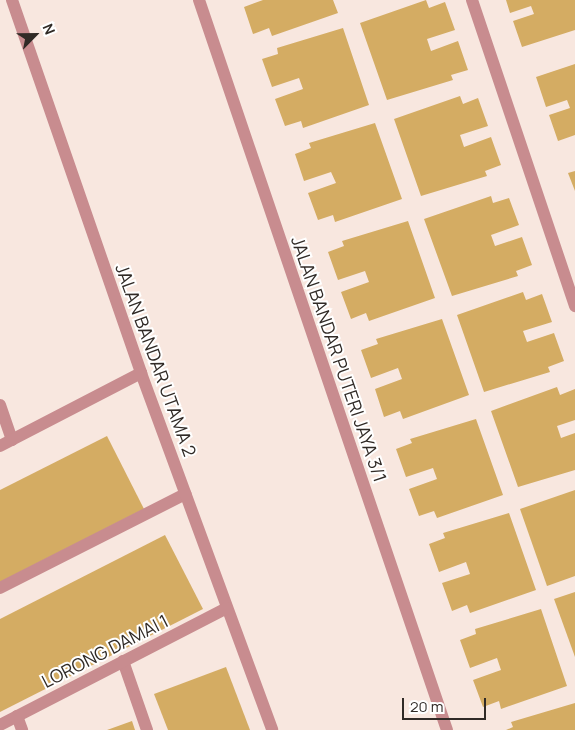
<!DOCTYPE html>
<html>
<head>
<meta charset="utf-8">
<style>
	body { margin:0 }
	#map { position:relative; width:575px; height:730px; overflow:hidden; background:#f8e7df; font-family:Manrope,sans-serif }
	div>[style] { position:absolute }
	.building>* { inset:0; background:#d4ac63 }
	.service>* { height:12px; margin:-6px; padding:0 6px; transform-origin:6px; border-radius:6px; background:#c88c8f }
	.minor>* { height:12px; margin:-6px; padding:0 6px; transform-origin:6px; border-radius:6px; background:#c88c8f }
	span { translate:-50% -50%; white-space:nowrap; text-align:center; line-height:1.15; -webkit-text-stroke:4px #fff; paint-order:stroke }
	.street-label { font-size:18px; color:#302a26 }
	.north { position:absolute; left:10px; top:10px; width:50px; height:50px; -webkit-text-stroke:4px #fff; paint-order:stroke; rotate:67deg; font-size:14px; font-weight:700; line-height:20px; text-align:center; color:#302a26 }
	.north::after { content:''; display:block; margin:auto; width:18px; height:22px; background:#302a26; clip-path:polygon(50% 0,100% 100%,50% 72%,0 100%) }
	.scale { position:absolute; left:402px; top:698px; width:84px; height:22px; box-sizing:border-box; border:2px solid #302a26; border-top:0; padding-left:6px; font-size:15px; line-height:18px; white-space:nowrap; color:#302a26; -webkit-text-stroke:4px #fff; paint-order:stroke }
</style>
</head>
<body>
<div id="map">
	<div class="building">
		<i style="clip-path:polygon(263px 0,333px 0,338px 13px,272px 36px,269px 28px,253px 34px,244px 7px)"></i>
		<i style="clip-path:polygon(426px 0,429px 8px,445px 2px,455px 30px,427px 39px,431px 51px,458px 41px,468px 70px,451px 75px,453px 80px,387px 100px,360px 23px)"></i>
		<i style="clip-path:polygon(506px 0,575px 0,575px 30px,522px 47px,513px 21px,534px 14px,531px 6px,510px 13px)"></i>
		<i style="clip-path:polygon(343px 28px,369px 105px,303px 128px,301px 121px,285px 126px,275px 99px,303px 89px,299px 78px,272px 87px,262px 59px,278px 54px,277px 48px)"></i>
		<i style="clip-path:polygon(575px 64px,575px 135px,558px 141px,549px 115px,570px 108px,567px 100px,546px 107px,536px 77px)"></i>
		<i style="clip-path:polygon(460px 96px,463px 104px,478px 98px,488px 126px,460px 135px,464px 147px,491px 137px,501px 165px,485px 171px,487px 176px,421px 196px,394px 119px)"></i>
		<i style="clip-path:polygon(375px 123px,402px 199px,335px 222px,333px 215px,318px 220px,308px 193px,336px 183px,331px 172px,304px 181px,295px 154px,311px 148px,309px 143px)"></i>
		<i style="clip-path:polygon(575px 171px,575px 191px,568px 173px)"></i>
		<i style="clip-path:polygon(491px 196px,493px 203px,509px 198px,519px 225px,491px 235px,495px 246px,522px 237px,532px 265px,516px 271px,518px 276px,452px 296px,424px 219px)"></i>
		<i style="clip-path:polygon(408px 221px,435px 298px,369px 321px,366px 313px,351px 319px,341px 292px,369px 282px,365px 271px,338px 280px,328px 252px,344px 246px,342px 241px)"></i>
		<i style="clip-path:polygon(523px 292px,526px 300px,542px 294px,552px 322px,523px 331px,527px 342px,554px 333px,564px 361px,548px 367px,550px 372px,484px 392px,457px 315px)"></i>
		<i style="clip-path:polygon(442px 319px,469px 395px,403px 419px,400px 411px,384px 417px,375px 389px,402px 379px,398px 368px,371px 378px,361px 350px,378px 344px,376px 339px)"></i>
		<i style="clip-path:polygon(557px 387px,560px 395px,575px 389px,575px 420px,557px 426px,561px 438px,575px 433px,575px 470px,518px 487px,491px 411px)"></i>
		<i style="clip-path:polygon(476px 419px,503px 495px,437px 518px,434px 511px,419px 516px,409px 489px,437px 479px,433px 468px,406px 477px,396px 449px,412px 443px,410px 439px)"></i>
		<i style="clip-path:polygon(107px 436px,144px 509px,0 582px,0 490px)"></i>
		<i style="clip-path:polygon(575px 490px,575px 576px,547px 586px,520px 509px)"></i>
		<i style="clip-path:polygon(509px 513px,536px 590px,470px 613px,467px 605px,452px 611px,442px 583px,470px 574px,466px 562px,439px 572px,429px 544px,445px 538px,443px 533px)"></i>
		<i style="clip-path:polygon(165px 535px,203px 609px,0 712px,0 619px)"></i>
		<i style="clip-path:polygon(575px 592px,575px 657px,554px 599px)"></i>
		<i style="clip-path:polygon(541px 609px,567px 686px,501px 709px,499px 701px,483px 707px,473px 680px,501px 670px,497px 658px,470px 668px,460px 640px,476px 634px,475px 629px)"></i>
		<i style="clip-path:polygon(226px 667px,250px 730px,168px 730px,154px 694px)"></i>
		<i style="clip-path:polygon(575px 703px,575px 730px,506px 730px,513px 727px,511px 722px)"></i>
		<i style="clip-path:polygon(132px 721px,135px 730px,107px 730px)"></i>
	</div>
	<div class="service">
		<i style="left:0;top:405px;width:37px;rotate:71deg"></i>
		<i style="left:0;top:588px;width:208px;rotate:-26.9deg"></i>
		<i style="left:123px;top:661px;width:73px;rotate:70.8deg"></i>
	</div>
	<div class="minor">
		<i style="left:12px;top:0;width:395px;rotate:70.9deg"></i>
		<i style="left:141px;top:373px;width:380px;rotate:69.8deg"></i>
		<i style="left:199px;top:0;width:771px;rotate:71.24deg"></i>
		<i style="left:472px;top:0;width:323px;rotate:71.4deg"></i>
		<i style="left:0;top:446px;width:159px;rotate:-27.4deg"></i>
		<i style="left:17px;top:716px;width:15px;rotate:70deg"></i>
		<i style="left:0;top:725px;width:255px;rotate:-27.3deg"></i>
	</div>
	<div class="street-label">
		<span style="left:339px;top:359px;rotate:71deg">JALAN BANDAR PUTERI JAYA 3/1</span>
		<span style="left:156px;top:360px;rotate:70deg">JALAN BANDAR UTAMA 2</span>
		<span style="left:105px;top:651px;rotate:-27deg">LORONG DAMAI 1</span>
	</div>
	<div class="north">N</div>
	<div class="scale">20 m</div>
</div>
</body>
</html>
